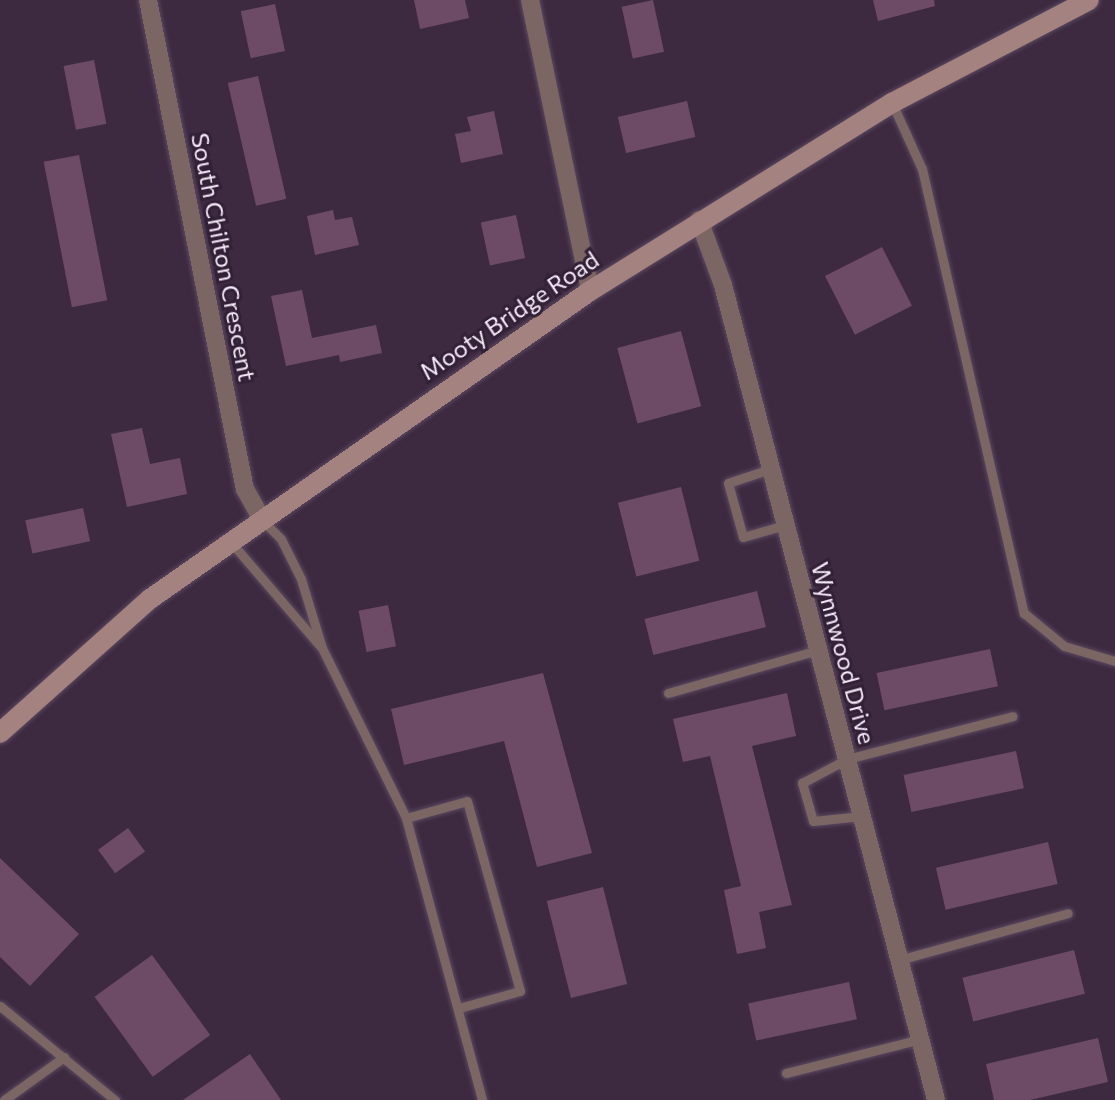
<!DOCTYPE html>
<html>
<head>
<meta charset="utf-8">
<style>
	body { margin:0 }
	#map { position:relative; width:1115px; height:1100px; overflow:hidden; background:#3d2a41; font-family:Commissioner,sans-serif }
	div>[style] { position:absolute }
	.building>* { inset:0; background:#6d4b67; transform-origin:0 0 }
	.roads { filter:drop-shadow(0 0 2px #5b495f) drop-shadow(0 0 2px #5b495f) }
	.service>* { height:9px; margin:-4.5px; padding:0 4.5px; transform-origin:4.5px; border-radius:4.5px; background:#7b6664 }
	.minor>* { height:18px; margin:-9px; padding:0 9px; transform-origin:9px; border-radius:9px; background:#7b6664 }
	.secondary>* { height:20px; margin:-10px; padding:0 10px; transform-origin:10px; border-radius:10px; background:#a48280 }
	span { translate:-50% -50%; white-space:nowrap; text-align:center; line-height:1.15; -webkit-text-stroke:6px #322036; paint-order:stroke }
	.street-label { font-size:24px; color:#f7ebfa }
</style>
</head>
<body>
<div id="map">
	<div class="building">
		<i style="clip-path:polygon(414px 0,465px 0,469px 18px,420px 29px)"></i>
		<i style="left:653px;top:0;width:53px;height:32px;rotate:78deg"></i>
		<i style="clip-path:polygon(873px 0,934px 0,935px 6px,878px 21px)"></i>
		<i style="left:275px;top:4px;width:48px;height:35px;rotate:78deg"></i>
		<i style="left:94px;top:60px;width:65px;height:31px;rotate:79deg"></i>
		<i style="left:258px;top:76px;width:126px;height:31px;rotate:77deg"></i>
		<i style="left:687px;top:101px;width:37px;height:71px;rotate:77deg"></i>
		<i style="clip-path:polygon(494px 111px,503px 154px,461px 163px,455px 134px,471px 131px,467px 117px)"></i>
		<i style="left:79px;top:155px;width:148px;height:36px;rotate:79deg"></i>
		<i style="clip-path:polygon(333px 210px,335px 220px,352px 217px,359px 245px,315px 255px,307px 216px)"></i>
		<i style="left:516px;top:215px;width:44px;height:36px;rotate:78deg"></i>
		<i style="left:882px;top:247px;width:66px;height:64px;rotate:63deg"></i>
		<i style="clip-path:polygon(302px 290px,312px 338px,376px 325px,382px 353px,340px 362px,339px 355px,286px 366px,271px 296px)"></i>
		<i style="left:681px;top:331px;width:78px;height:66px;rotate:75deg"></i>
		<i style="clip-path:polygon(142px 428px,150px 464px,180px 458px,187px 494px,127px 507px,111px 434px)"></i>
		<i style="left:681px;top:487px;width:76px;height:65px;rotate:76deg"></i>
		<i style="left:83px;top:508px;width:34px;height:59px;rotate:78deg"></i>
		<i style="left:757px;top:591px;width:37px;height:116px;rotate:76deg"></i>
		<i style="left:388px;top:605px;width:42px;height:30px;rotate:79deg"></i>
		<i style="left:990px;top:649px;width:38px;height:116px;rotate:78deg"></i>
		<i style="clip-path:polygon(543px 673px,592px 853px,537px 867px,504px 741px,404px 765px,391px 709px)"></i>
		<i style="clip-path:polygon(787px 693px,796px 736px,752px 746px,792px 905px,759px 912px,766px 948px,737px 954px,724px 890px,741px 886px,710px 756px,683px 762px,673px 719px)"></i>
		<i style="left:1016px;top:751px;width:38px;height:115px;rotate:78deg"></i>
		<i style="left:128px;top:828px;width:29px;height:37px;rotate:54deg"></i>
		<i style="left:1048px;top:842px;width:43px;height:115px;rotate:77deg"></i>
		<i style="clip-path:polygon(0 858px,79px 934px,30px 986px,0 957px)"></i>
		<i style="left:603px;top:887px;width:100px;height:58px;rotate:76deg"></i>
		<i style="left:1074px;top:950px;width:45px;height:115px;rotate:76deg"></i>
		<i style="left:152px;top:955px;width:99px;height:71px;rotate:54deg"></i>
		<i style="left:849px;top:982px;width:38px;height:103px;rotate:78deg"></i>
		<i style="clip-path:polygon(1098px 1038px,1108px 1082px,1030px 1100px,994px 1100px,986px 1064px)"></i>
		<i style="clip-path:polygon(250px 1054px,281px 1100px,183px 1100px)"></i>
	</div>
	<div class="roads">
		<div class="service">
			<i style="left:892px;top:103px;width:72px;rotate:65.6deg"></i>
			<i style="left:922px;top:169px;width:456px;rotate:77.1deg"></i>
			<i style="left:1024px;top:613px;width:52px;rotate:39.5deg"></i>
			<i style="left:1064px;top:646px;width:53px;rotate:16.4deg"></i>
			<i style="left:770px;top:469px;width:44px;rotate:161.6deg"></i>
			<i style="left:728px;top:483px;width:56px;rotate:74.5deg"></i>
			<i style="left:743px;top:537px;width:44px;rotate:-15.9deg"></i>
			<i style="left:263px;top:521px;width:25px;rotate:45deg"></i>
			<i style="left:281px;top:539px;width:45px;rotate:63.4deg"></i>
			<i style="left:301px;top:579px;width:72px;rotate:73.1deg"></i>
			<i style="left:322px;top:648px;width:190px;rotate:63.7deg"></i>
			<i style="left:406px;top:818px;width:292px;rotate:74.9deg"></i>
			<i style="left:230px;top:541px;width:137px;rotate:49.4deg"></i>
			<i style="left:668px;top:693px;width:156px;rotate:-16deg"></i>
			<i style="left:862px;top:816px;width:49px;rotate:174.2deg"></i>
			<i style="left:813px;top:821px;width:40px;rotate:-106deg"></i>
			<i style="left:802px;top:783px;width:51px;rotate:-28.1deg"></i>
			<i style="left:847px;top:759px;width:171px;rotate:-14.5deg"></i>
			<i style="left:406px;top:818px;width:63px;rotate:-15.6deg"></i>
			<i style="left:467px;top:801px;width:197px;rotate:74.4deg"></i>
			<i style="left:520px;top:991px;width:63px;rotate:164.4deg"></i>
			<i style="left:899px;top:960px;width:175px;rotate:-15.5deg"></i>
			<i style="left:0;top:1006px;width:149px;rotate:39.3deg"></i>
			<i style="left:786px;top:1073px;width:138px;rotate:-14.2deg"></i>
			<i style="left:4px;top:1100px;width:74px;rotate:-35.6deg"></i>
		</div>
		<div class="minor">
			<i style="left:148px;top:0;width:499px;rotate:78.8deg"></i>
			<i style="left:245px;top:489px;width:35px;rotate:61deg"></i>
			<i style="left:530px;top:0;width:297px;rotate:78.3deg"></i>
			<i style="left:699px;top:220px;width:69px;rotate:69.7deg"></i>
			<i style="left:723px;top:285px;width:842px;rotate:75.35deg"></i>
		</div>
		<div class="secondary">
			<i style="left:0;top:733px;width:201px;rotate:-41.8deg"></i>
			<i style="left:150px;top:599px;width:537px;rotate:-34.99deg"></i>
			<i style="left:590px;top:291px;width:356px;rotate:-31.9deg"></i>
			<i style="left:892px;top:103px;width:222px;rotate:-27.6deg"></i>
		</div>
	</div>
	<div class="street-label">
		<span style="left:224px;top:257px;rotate:79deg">South Chilton Crescent</span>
		<span style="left:509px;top:315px;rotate:-34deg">Mooty Bridge Road</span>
		<span style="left:844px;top:653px;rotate:75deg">Wynnwood Drive</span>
	</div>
</div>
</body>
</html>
